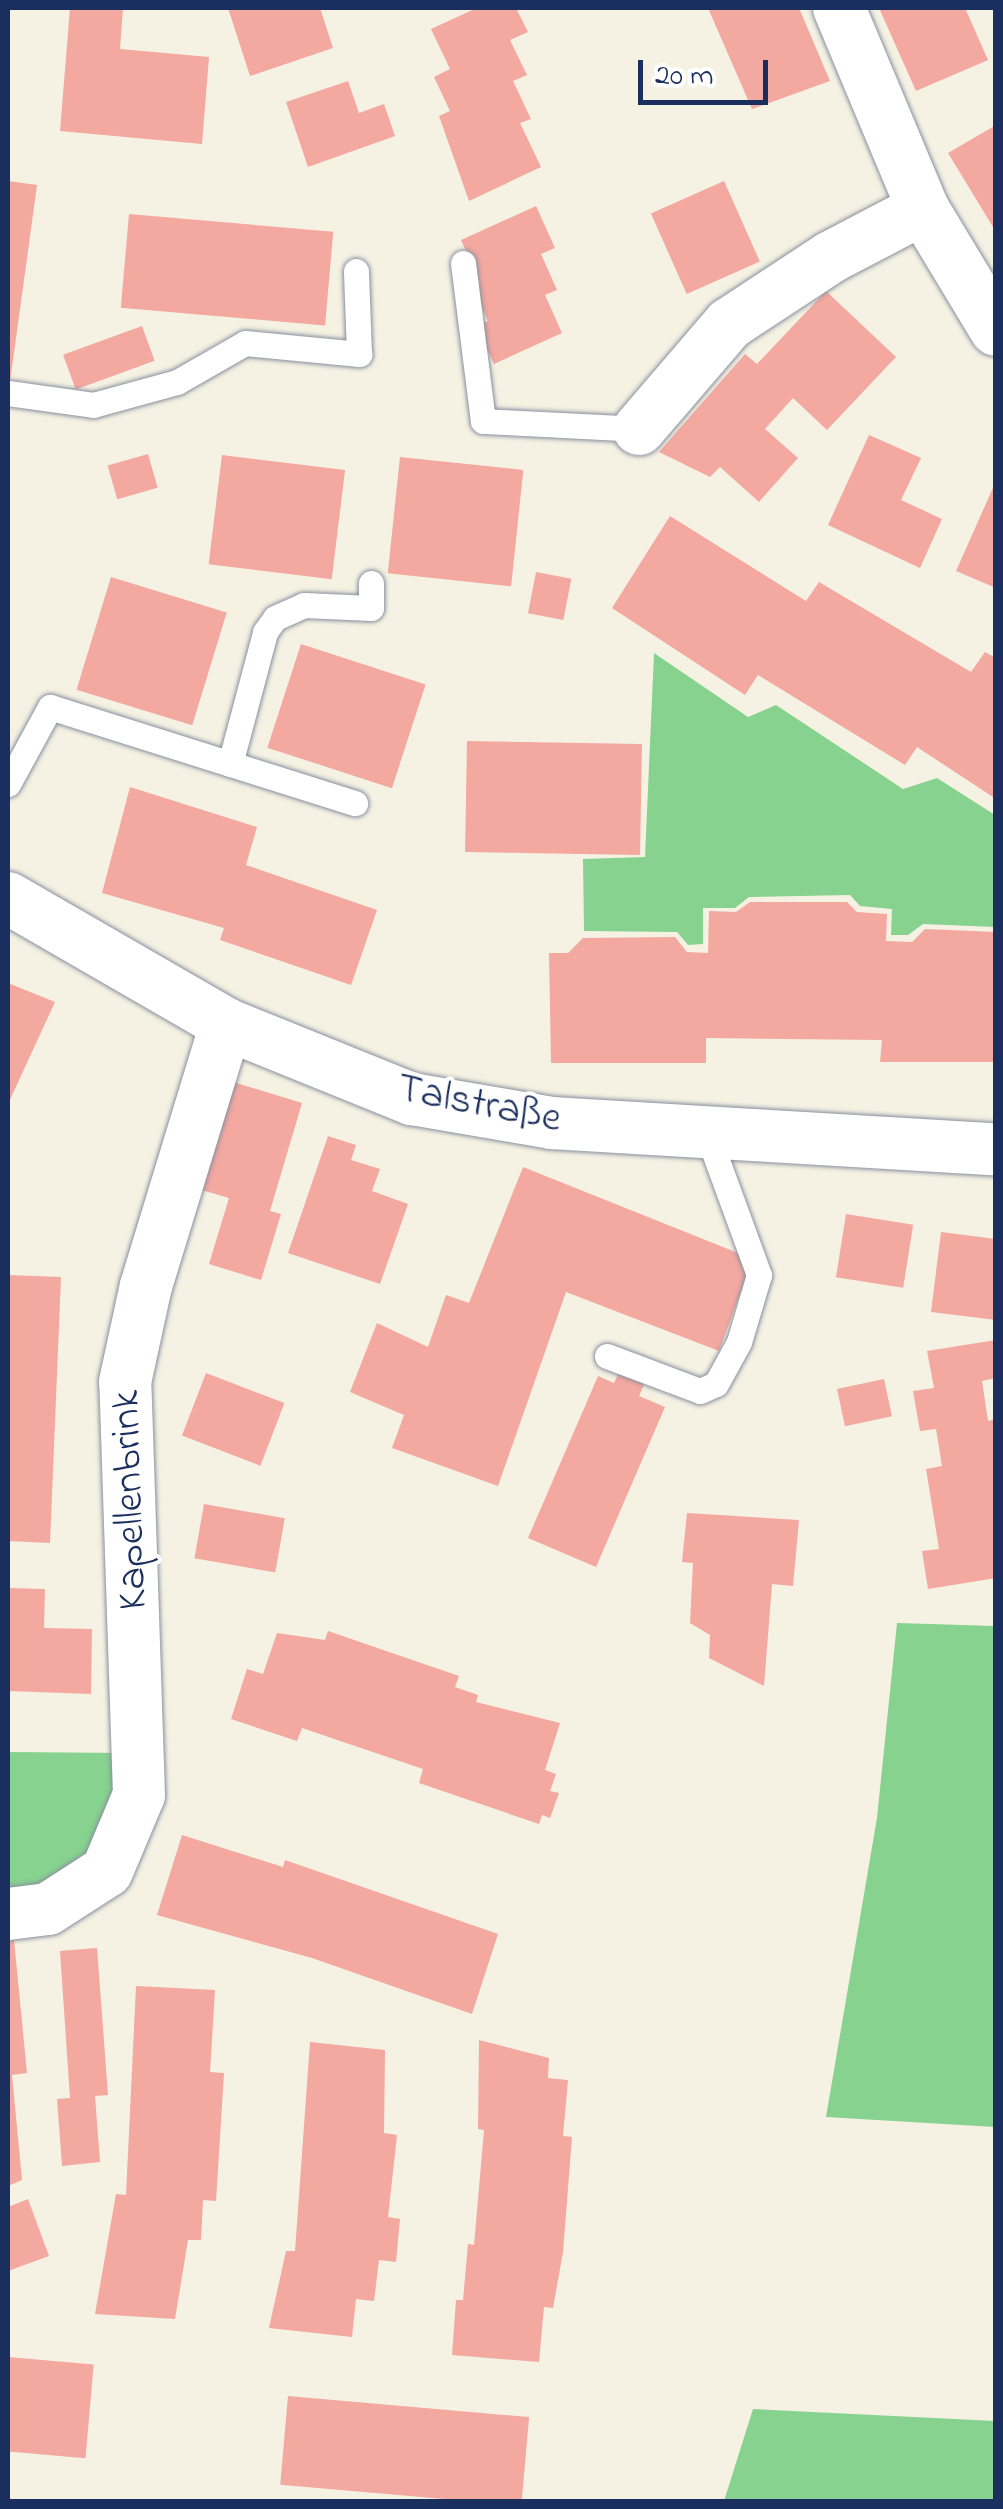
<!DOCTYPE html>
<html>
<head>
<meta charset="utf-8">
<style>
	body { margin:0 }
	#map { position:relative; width:1003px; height:2509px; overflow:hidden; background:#f5f2e3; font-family:"Indie Flower",sans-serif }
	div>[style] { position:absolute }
	.green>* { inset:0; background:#87d28e }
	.building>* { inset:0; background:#f3a8a0; transform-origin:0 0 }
	.roads { filter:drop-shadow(0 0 2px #8890a0) drop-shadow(0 0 2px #8890a0) }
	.lane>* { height:25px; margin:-12.5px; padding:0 12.5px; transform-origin:12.5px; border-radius:12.5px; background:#fff }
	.street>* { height:52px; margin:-26px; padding:0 26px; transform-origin:26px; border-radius:26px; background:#fff }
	span { translate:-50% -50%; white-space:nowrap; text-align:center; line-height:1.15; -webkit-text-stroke:8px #fff; paint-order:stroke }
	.street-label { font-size:42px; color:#1b2f5e }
	.frame { position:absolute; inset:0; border:10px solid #1b2f5e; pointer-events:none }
	.scale { position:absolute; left:638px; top:60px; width:130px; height:45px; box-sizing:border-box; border:5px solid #1b2f5e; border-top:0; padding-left:12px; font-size:30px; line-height:35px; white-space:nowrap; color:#1b2f5e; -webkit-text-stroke:8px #fff; paint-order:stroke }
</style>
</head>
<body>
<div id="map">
	<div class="green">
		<i style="clip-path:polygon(654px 653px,748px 717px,776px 705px,903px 789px,937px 778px,995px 815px,995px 927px,923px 924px,908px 935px,891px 935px,892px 909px,860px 906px,850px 895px,749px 897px,735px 908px,703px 908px,703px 944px,688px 945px,677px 932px,584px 931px,583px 859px,645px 857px)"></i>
		<i style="clip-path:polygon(897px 1623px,995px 1626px,995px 2127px,826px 2117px,877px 1818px)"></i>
		<i style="clip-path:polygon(8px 1752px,127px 1753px,108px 1838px,71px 1872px,33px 1887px,8px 1888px)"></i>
		<i style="clip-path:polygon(753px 2409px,995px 2421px,995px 2501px,724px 2501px)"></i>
	</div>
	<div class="building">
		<i style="clip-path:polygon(70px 8px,123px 8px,120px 49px,209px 57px,202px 144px,60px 131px)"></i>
		<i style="clip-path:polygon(228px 8px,320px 8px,333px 48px,250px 76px)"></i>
		<i style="clip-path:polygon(477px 8px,516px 8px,528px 32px,510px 40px,527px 75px,513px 81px,531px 119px,520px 123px,541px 167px,469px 201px,439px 116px,450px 111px,434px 77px,450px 69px,431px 29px)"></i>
		<i style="clip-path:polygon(708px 8px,799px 8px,830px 81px,752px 109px)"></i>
		<i style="clip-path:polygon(879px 8px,965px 8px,988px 60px,916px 91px)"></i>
		<i style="clip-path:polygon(348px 81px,359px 113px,384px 104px,395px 136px,308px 167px,286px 102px)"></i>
		<i style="clip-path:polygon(996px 125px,996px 232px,948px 153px)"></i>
		<i style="clip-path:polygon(8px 181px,37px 185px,10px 382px,8px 381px)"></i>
		<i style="left:724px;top:181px;width:88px;height:80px;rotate:66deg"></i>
		<i style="clip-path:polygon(536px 206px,555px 248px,541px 254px,557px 290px,545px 295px,562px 333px,494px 364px,476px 326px,488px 321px,472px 286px,480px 282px,461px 240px)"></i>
		<i style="left:129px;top:214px;width:205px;height:94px;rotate:5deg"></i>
		<i style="clip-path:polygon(826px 291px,896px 357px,827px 430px,793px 398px,765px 429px,798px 458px,759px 502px,720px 467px,710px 477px,659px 452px,745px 354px,757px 364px)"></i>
		<i style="left:142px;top:326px;width:37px;height:84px;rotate:70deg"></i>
		<i style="clip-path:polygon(869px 435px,921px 458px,901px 500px,942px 519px,920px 568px,828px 525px)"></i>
		<i style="left:148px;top:454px;width:35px;height:42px;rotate:74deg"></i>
		<i style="left:222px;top:455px;width:124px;height:110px;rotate:7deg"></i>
		<i style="left:400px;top:457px;width:124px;height:117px;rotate:6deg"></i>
		<i style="clip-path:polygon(996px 481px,996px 588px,956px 571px)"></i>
		<i style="clip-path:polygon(670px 516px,806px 601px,819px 582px,971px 672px,985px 652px,996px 658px,996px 799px,917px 747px,905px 765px,758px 675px,745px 695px,612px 608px)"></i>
		<i style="left:536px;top:572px;width:36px;height:42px;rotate:11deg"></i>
		<i style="left:111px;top:577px;width:121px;height:118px;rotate:17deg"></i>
		<i style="left:301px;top:644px;width:131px;height:109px;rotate:18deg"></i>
		<i style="left:467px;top:741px;width:175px;height:111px;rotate:1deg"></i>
		<i style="clip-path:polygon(130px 787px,257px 827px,246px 865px,377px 910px,351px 985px,220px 940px,224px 928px,102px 893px)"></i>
		<i style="clip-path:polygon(750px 902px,847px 902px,857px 912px,887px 914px,886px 941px,912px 942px,925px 929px,996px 932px,996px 1062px,880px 1062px,882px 1040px,706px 1038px,706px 1063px,551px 1063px,549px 953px,568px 953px,583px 938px,675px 937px,687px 952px,708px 953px,709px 911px,736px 912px)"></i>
		<i style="clip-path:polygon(8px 983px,55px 1002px,8px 1104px)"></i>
		<i style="clip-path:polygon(230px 1081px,302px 1103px,270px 1211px,281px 1214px,261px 1280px,209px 1264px,229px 1198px,198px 1189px)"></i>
		<i style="clip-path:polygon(328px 1136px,356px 1145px,351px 1160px,380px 1169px,372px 1191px,408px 1204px,380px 1284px,288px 1253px)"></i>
		<i style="clip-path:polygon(523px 1167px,753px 1259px,719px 1351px,566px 1292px,498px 1486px,392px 1448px,404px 1415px,350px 1392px,377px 1323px,428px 1347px,446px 1295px,469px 1303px)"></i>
		<i style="left:846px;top:1214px;width:68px;height:64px;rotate:9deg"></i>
		<i style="clip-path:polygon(941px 1232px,996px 1239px,996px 1320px,931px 1312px)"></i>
		<i style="clip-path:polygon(8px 1275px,61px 1277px,50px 1543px,8px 1541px)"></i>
		<i style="clip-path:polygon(996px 1340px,996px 1378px,982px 1381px,988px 1421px,996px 1419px,996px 1578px,928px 1589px,922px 1551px,939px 1549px,926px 1469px,942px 1466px,936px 1429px,920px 1431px,913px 1391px,934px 1388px,927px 1351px)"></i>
		<i style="clip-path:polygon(621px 1367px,647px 1378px,639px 1396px,665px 1407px,596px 1567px,528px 1538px,598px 1376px,614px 1383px)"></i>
		<i style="left:206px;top:1373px;width:84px;height:67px;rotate:21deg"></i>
		<i style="left:884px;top:1379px;width:38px;height:48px;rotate:78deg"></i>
		<i style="left:204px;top:1504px;width:82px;height:55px;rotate:10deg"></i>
		<i style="clip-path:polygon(687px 1513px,799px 1520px,793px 1586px,772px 1584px,764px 1686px,709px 1658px,710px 1635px,690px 1623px,693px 1563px,682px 1562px)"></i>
		<i style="clip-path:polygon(8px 1588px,45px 1589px,44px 1628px,92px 1629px,91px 1694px,8px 1691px)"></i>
		<i style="clip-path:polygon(328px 1631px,459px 1676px,455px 1687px,478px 1695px,476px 1702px,560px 1723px,545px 1770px,556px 1774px,550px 1791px,559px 1793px,550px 1818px,542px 1815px,539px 1824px,419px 1783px,423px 1769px,302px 1728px,297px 1741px,231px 1719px,247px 1669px,263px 1674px,277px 1633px,325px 1640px)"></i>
		<i style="clip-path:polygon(182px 1835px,283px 1867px,285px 1860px,498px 1934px,472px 2014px,312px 1958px,157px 1915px)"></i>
		<i style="clip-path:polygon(14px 1940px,27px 2073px,12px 2075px,22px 2180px,8px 2186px,8px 1941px)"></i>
		<i style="clip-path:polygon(97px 1948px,108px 2095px,95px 2096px,100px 2162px,62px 2166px,57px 2099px,70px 2098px,60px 1951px)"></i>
		<i style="clip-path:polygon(136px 1986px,215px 1990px,210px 2072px,224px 2073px,216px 2201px,203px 2200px,201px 2240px,188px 2240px,175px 2319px,95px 2314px,116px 2194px,126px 2195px)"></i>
		<i style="clip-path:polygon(479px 2040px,549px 2058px,548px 2078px,568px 2080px,563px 2136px,572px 2137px,563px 2252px,553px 2308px,544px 2307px,539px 2362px,452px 2355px,456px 2300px,463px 2300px,468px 2244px,474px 2245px,484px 2130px,478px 2129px)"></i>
		<i style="clip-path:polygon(310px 2042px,385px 2050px,384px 2133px,397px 2135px,388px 2217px,400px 2219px,396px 2262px,379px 2260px,374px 2301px,356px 2299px,352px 2337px,269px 2328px,286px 2251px,295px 2251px)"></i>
		<i style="clip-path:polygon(28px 2199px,49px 2256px,8px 2271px,8px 2207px)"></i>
		<i style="left:8px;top:2357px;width:86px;height:94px;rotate:5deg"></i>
		<i style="left:288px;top:2396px;width:242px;height:89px;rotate:5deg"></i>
	</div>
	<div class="roads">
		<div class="lane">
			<i style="left:463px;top:263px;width:159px;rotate:82.8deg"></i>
			<i style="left:483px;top:421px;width:156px;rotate:2.9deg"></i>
			<i style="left:8px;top:393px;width:86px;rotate:8deg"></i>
			<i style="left:93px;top:405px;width:87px;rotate:-15.3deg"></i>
			<i style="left:177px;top:382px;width:78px;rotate:-29.8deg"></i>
			<i style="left:245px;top:343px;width:115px;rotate:5.5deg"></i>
			<i style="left:359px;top:354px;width:83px;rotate:-92.1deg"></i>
			<i style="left:230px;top:764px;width:137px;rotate:-75.1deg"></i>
			<i style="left:265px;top:632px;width:17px;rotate:-54deg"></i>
			<i style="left:275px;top:618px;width:32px;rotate:-24deg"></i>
			<i style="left:304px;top:605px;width:67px;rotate:2.6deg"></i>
			<i style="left:371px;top:608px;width:25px;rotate:-90deg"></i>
			<i style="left:8px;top:784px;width:88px;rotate:-61.4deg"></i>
			<i style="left:50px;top:707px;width:320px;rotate:17.5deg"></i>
			<i style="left:607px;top:1356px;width:99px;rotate:20.6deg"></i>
			<i style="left:700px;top:1391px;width:17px;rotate:-24deg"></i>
			<i style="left:716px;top:1384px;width:48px;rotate:-61.3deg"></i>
			<i style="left:739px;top:1342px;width:70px;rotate:-73.4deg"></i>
			<i style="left:759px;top:1275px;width:151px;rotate:-110.1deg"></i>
		</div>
		<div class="street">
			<i style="left:839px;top:8px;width:218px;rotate:67.3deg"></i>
			<i style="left:923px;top:209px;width:141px;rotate:58.9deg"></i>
			<i style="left:639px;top:429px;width:138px;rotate:-49.4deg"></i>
			<i style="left:729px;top:324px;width:122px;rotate:-33.3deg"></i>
			<i style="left:831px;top:257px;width:104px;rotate:-27.6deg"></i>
			<i style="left:8px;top:898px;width:252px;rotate:30deg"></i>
			<i style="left:226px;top:1024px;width:201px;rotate:22deg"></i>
			<i style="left:412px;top:1099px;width:142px;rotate:9.7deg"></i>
			<i style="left:552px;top:1123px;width:445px;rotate:3.4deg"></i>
			<i style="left:8px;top:1914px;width:40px;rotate:-7.1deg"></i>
			<i style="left:48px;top:1909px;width:70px;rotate:-32.8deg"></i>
			<i style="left:107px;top:1871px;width:82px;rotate:-67.2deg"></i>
			<i style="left:139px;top:1795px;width:413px;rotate:-91.9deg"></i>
			<i style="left:125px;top:1382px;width:98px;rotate:-77.7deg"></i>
			<i style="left:146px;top:1286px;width:274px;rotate:-73deg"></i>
		</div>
	</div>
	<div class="street-label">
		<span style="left:479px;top:1105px;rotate:11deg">Talstraße</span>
		<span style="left:131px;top:1500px;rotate:-92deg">Kapellenbrink</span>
	</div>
	<div class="frame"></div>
	<div class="scale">20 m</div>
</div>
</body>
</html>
